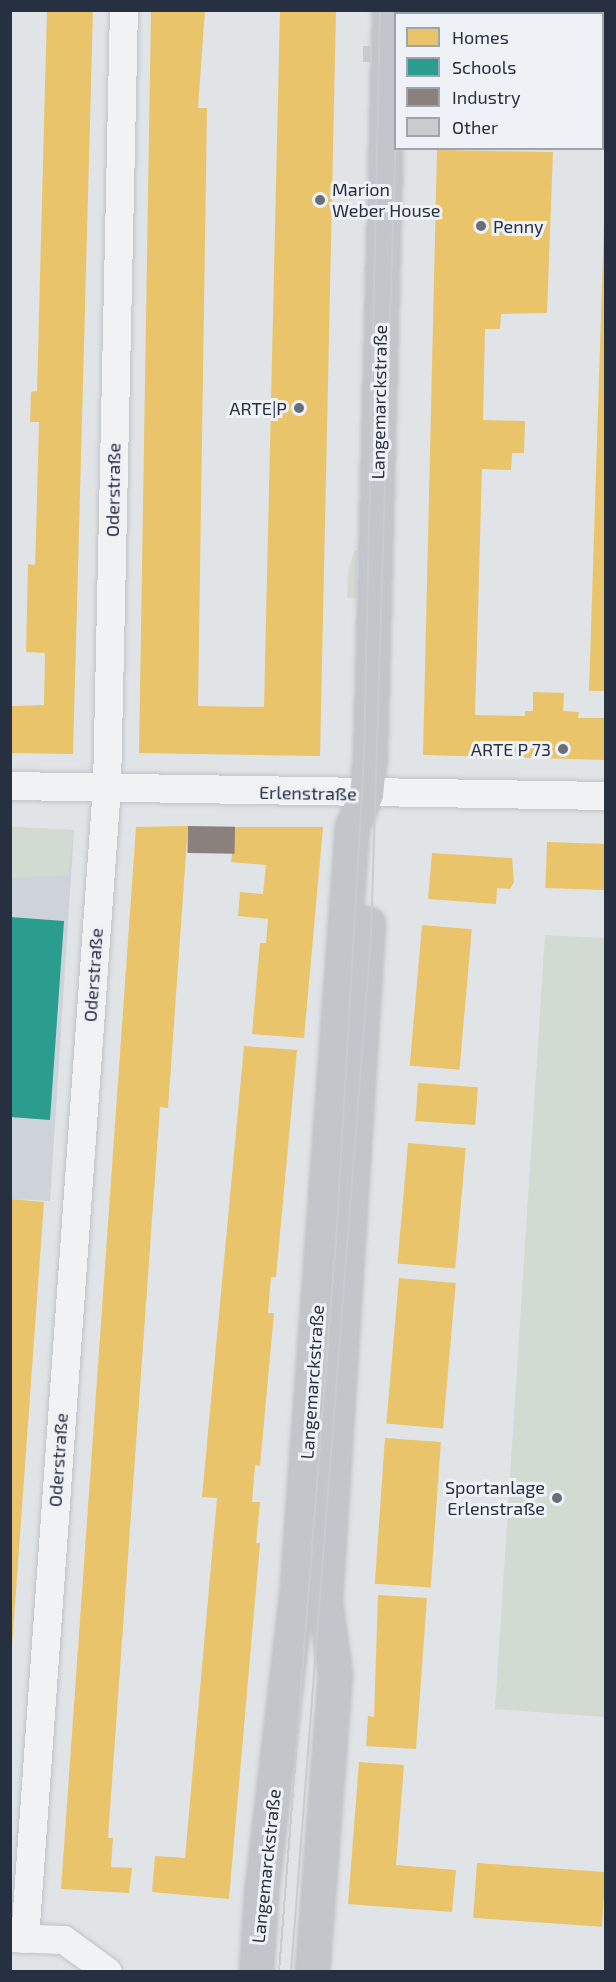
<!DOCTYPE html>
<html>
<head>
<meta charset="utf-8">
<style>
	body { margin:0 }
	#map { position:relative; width:616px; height:1982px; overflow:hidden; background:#e1e4e7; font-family:"Exo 2",sans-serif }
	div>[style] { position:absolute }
	.built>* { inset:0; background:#ced3da }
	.green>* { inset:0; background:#d1dbd1 }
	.homes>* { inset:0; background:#e9c46a; transform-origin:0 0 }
	.schools>* { inset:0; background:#2a9d8f }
	.industry>* { inset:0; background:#8a817c; transform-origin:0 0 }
	.building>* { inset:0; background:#c9cccf; transform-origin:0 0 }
	.roads { filter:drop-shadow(0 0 2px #bfc2c5) drop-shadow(0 0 2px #bfc2c5) }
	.minor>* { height:28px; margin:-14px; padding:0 14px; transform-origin:14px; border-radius:14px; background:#f0f2f3 }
	.secondary>* { height:33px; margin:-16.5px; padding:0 16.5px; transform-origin:16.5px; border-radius:16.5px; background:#c2c5c9 }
	.tram>* { height:1.5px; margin:-0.75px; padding:0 0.75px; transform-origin:0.75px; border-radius:0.75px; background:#c9cbce }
	.dots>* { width:16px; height:16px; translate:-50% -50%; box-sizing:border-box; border:3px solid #eef1f6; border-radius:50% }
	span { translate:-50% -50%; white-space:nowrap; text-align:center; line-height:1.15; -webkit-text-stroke:6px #eef1f6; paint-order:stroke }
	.poi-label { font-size:18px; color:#273040 }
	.left { translate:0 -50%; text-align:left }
	.right { translate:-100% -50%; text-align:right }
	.street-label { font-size:18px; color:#273040 }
	.frame { position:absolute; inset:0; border:12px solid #273040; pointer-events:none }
	.legend { position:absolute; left:394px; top:12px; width:210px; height:138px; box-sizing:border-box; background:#eef1f6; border:2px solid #9ea4ad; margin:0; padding:8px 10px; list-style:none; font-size:18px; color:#273040 }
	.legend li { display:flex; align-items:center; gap:12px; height:30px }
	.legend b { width:30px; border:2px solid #9ea4ad }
</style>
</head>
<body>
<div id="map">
	<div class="built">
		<i style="clip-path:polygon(10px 827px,74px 830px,50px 1201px,11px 1199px)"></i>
	</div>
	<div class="green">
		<i style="clip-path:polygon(354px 551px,358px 551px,356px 598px,347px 598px,348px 572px)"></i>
		<i style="clip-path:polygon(10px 827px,74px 830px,68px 875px,11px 878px)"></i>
		<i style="clip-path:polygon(545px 935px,605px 938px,605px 1717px,495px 1709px)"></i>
	</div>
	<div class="homes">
		<i style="clip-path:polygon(47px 10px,93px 10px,73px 754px,10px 753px,10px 706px,44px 705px,45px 653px,26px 652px,28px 564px,35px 565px,36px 536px,39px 422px,30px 422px,31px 392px,37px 391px)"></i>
		<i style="clip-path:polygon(151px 10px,205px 10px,198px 108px,207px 108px,198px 706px,264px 707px,280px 10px,336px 10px,320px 756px,139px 753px)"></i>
		<i style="left:442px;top:10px;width:49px;height:4px"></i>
		<i style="clip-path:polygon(564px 10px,606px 10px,606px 78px,603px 14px)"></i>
		<i style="clip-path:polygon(437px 150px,553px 152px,547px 313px,501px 314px,500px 329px,485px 329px,483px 420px,525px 421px,524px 453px,512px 453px,511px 470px,482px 469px,475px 715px,525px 716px,525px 711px,533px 711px,533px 692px,564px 693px,563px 711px,579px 712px,578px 718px,606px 718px,606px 760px,423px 755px)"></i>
		<i style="clip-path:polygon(604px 223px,606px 223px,606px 691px,589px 691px)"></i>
		<i style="clip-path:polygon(188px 826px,168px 1108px,160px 1107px,108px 1838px,113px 1838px,111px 1867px,132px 1868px,129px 1893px,61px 1889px,136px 827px)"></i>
		<i style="clip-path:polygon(235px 827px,323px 827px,304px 1038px,252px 1034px,260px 943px,266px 943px,268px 919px,238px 916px,240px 892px,263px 894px,266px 865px,231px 862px)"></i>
		<i style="left:547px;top:842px;width:59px;height:46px;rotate:2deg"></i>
		<i style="clip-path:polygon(432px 853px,512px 858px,514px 882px,510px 889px,497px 888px,496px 904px,428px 899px)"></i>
		<i style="left:422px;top:925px;width:50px;height:141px;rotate:5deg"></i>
		<i style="clip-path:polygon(244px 1046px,297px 1050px,276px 1277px,271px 1277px,268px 1313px,274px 1313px,260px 1466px,255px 1465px,252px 1502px,260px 1502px,256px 1543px,260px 1543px,229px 1899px,152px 1892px,155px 1856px,185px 1858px,217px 1498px,202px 1497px)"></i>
		<i style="left:418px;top:1083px;width:60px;height:38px;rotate:4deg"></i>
		<i style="left:408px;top:1143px;width:58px;height:121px;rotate:5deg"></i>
		<i style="clip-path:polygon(10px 1199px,44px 1202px,12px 1646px,10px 1646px)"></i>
		<i style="left:399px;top:1278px;width:57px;height:146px;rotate:5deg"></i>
		<i style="left:385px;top:1438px;width:56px;height:146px;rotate:4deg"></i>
		<i style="clip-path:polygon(378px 1595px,427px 1598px,416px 1749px,366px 1746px,368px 1716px,374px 1717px)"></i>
		<i style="clip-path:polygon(359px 1762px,404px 1765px,396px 1865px,456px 1870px,452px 1912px,348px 1904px)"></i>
		<i style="left:477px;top:1863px;width:129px;height:55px;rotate:4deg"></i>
	</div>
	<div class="schools">
		<i style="clip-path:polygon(10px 917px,64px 921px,50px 1120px,10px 1117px)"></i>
	</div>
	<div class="industry">
		<i style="left:188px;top:826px;width:47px;height:27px;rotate:1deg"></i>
	</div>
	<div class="building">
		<i style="left:363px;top:46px;width:7px;height:16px"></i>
	</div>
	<div class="roads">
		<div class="minor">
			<i style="left:10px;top:786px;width:596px;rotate:0.96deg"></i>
			<i style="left:10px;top:1938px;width:54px;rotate:2.1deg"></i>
			<i style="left:64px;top:1940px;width:54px;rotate:36deg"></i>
			<i style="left:25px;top:1939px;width:1155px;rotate:-85.93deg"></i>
			<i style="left:107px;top:787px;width:777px;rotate:-88.75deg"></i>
		</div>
		<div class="secondary">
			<i style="left:256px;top:1972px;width:78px;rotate:-86.3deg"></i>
			<i style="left:261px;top:1894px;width:298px;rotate:-83.3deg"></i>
			<i style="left:296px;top:1598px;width:773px;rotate:-85.85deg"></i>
			<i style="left:352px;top:827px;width:36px;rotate:-67deg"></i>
			<i style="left:366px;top:794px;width:38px;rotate:-84deg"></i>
			<i style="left:370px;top:756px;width:746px;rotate:-88.54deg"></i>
			<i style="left:312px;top:1972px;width:299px;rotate:-85.6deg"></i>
			<i style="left:335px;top:1674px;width:74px;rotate:-97.8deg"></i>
			<i style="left:325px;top:1601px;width:679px;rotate:-86.37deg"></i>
		</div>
	</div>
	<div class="tram">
		<i style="left:398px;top:14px;width:4px;rotate:-90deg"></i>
		<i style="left:279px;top:1972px;width:748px;rotate:-85.55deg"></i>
		<i style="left:337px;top:1226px;width:469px;rotate:-86.7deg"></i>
		<i style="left:364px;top:758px;width:748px;rotate:-88.77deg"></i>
		<i style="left:291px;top:1972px;width:1038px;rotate:-85.58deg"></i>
		<i style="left:371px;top:937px;width:811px;rotate:-88.23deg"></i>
	</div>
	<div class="dots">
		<i style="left:320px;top:200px;background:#686f7a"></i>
		<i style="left:481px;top:226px;background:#686f7a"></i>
		<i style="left:299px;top:408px;background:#686f7a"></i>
		<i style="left:563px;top:749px;background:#686f7a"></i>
		<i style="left:557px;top:1498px;background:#686f7a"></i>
	</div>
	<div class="poi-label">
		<span class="left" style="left:332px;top:200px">Marion<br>Weber House</span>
		<span class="left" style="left:493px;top:226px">Penny</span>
		<span class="right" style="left:287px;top:408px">ARTE|P</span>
		<span class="right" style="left:551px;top:749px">ARTE P 73</span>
		<span class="right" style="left:545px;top:1498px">Sportanlage<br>Erlenstraße</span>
	</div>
	<div class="street-label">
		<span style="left:379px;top:402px;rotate:-89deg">Langemarckstraße</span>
		<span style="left:113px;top:490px;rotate:-89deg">Oderstraße</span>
		<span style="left:308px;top:793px;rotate:1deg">Erlenstraße</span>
		<span style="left:93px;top:975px;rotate:-86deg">Oderstraße</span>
		<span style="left:312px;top:1382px;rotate:-86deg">Langemarckstraße</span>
		<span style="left:58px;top:1460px;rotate:-86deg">Oderstraße</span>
		<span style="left:266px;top:1866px;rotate:-84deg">Langemarckstraße</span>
	</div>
	<div class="frame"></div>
	<ul class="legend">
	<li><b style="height:16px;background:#e9c46a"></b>Homes</li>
	<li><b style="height:16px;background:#2a9d8f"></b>Schools</li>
	<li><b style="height:16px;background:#8a817c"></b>Industry</li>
	<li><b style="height:16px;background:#c9cccf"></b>Other</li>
	</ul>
</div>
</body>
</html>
